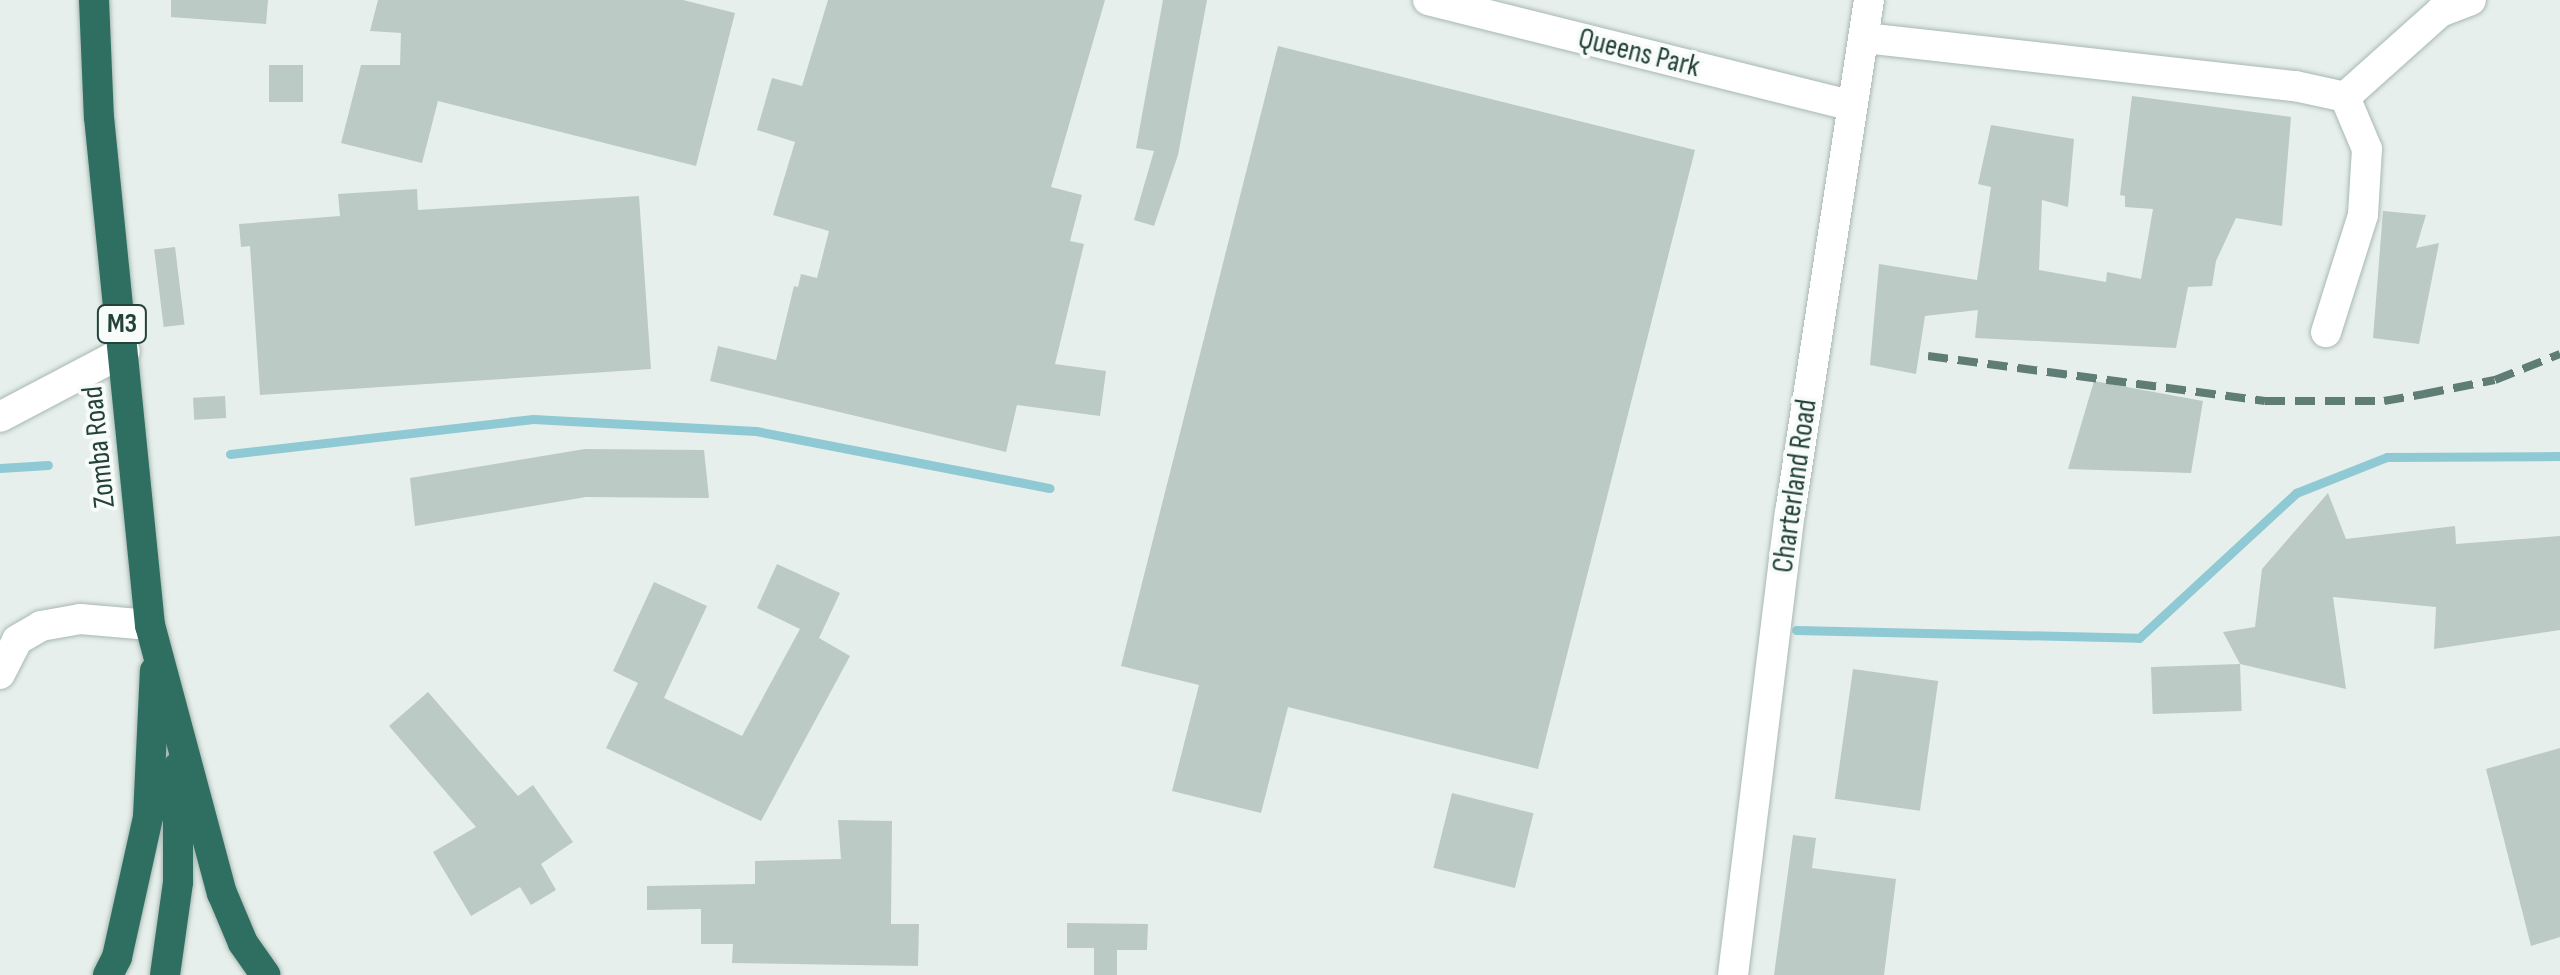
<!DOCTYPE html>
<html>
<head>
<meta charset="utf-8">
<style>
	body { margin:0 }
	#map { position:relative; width:2560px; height:975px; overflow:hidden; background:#e6efeb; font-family:"Sofia Sans Condensed",sans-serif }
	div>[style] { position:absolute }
	.stream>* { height:9px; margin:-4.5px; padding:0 4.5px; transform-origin:4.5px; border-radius:4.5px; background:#8ec9d4 }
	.building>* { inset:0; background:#bbcac4; transform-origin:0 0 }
	.roads { filter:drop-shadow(0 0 2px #a8b8b2) drop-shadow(0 0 2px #a8b8b2) }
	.minor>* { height:30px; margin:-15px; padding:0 15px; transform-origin:15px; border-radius:15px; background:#fff }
	.highway>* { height:30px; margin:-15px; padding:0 15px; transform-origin:15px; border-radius:15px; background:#2f6f62 }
	.rail>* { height:8px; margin-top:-4px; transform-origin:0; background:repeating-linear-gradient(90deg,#5f7d75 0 20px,transparent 0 30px) }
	span { translate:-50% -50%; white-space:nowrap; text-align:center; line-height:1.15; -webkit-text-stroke:8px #f7fbf9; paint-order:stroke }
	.shield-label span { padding:2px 8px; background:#f7fbf9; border:2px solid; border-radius:8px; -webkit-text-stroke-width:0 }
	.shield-label { font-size:28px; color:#24423a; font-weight:700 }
	.street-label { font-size:30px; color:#24423a }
</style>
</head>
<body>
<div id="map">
	<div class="stream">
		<i style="left:230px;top:454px;width:305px;rotate:-6.6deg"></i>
		<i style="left:533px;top:419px;width:223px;rotate:3.1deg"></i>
		<i style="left:756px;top:431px;width:299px;rotate:11deg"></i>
		<i style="left:0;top:468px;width:48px;rotate:-3.6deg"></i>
		<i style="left:1796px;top:630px;width:343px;rotate:1.3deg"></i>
		<i style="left:2139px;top:638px;width:214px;rotate:-42.7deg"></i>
		<i style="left:2296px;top:493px;width:98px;rotate:-21.6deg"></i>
		<i style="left:2387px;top:457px;width:173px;rotate:-0.3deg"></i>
	</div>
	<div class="building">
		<i style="clip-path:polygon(171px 0,268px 0,266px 24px,171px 17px)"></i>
		<i style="clip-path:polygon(378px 0,683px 0,735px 13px,696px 166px,438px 101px,422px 163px,341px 143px,361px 65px,400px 65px,401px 33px,370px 31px)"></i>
		<i style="clip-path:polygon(828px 0,1105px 0,1051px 187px,1082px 195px,1070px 241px,1084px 244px,1055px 364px,1106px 371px,1100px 416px,1017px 405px,1006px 452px,710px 381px,718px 346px,776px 360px,794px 286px,798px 287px,801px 274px,817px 278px,829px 231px,773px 215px,795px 142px,757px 130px,772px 78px,802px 86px)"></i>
		<i style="clip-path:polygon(1163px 0,1207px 0,1178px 155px,1154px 226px,1134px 220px,1154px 151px,1136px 148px)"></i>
		<i style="clip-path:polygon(1278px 46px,1695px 150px,1538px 769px,1288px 707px,1261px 813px,1172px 791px,1199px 685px,1121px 666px)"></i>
		<i style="left:269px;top:65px;width:34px;height:37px"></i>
		<i style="clip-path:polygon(2132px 96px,2291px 117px,2282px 226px,2236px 218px,2216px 261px,2212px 286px,2188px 287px,2176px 348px,1975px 338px,1978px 310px,1925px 316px,1916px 374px,1870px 365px,1879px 264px,1977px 280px,1991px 187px,1978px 184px,1991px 125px,2074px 139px,2068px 207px,2042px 200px,2039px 270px,2106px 282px,2107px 272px,2141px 279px,2153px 209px,2125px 207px,2125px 196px,2120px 195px)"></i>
		<i style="clip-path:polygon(417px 189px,418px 210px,639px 196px,651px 369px,260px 395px,250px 246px,241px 247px,239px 224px,340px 216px,338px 194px)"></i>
		<i style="clip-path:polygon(2383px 211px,2426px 215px,2416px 248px,2439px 243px,2419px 344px,2373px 338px)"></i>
		<i style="left:175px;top:247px;width:78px;height:21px;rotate:83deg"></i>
		<i style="clip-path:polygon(2094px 381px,2203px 401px,2191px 473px,2068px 469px)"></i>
		<i style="left:225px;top:396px;width:22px;height:32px;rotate:87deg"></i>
		<i style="clip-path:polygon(585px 449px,704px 450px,709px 498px,586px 497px,415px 526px,410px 478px)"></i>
		<i style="clip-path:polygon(2328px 493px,2346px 539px,2455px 526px,2456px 544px,2560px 536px,2560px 630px,2434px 649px,2436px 607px,2333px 597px,2346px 689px,2240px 664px,2223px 632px,2255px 627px,2262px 569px)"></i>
		<i style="clip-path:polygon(777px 564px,840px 593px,819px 638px,850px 656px,761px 821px,606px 748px,638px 683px,613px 671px,654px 582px,707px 606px,664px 698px,742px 736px,800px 629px,757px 608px)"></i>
		<i style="left:2240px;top:664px;width:47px;height:89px;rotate:88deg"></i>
		<i style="left:1853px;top:669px;width:86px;height:131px;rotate:8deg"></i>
		<i style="clip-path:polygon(428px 692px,518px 796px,533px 785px,573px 842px,541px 864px,556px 890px,531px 905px,520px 887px,471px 916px,433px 852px,476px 827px,389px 726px)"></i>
		<i style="clip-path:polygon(2560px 748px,2560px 937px,2531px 946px,2486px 769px)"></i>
		<i style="left:1452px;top:793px;width:84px;height:77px;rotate:14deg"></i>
		<i style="clip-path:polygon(838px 820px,892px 821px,891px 924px,919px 924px,918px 966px,732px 963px,733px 944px,701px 944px,701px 909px,647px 910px,647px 886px,755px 884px,755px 861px,841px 859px)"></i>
		<i style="clip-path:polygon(1793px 835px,1816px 838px,1812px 868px,1896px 879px,1884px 975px,1774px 975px)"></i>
		<i style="clip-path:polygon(1067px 923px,1148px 924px,1147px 950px,1117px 950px,1117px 975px,1094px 975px,1094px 948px,1067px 948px)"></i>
	</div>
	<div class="roads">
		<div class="minor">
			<i style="left:1428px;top:0;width:434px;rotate:14deg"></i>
			<i style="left:1865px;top:38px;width:433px;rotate:6.4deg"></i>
			<i style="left:2295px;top:86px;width:51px;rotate:12.4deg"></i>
			<i style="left:2345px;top:97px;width:56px;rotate:67.1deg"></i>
			<i style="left:2367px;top:149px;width:66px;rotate:93.5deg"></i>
			<i style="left:2363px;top:215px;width:123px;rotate:107.5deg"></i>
			<i style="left:2345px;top:97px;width:127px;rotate:-41.8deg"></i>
			<i style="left:2440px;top:12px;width:33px;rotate:-21deg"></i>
			<i style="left:0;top:417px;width:141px;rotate:-27.8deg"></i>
			<i style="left:0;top:674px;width:38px;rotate:-63deg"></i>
			<i style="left:17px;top:640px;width:28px;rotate:-30deg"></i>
			<i style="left:41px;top:626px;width:40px;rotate:-10deg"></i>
			<i style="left:80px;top:619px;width:70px;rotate:4.9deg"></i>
			<i style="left:1733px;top:975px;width:466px;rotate:-83deg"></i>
			<i style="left:1790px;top:513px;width:519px;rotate:-81.25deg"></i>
		</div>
		<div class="highway">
			<i style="left:94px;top:0;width:117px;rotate:87.6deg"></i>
			<i style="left:99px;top:117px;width:511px;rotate:84.27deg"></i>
			<i style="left:150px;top:625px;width:278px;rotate:75deg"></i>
			<i style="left:222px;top:893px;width:54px;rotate:67.2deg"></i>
			<i style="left:243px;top:943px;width:39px;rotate:55deg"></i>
			<i style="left:108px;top:975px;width:20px;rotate:-63deg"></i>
			<i style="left:117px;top:957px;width:143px;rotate:-77.5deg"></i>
			<i style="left:148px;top:817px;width:146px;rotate:-87.3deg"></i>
			<i style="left:165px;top:975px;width:94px;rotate:-82deg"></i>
			<i style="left:178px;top:882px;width:115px;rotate:-90deg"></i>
		</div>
	</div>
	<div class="rail">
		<i style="left:1928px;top:356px;width:340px;rotate:7.6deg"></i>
		<i style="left:2265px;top:401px;width:119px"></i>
		<i style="left:2384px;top:401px;width:41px;rotate:-9.9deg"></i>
		<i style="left:2424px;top:394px;width:72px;rotate:-11.2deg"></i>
		<i style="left:2495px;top:380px;width:70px;rotate:-21.8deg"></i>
	</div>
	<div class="shield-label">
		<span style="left:122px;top:324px">M3</span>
	</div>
	<div class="street-label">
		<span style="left:1639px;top:53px;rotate:14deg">Queens Park</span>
		<span style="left:99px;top:447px;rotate:-96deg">Zomba Road</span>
		<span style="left:1795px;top:486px;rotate:-82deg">Charterland Road</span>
	</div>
</div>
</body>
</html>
